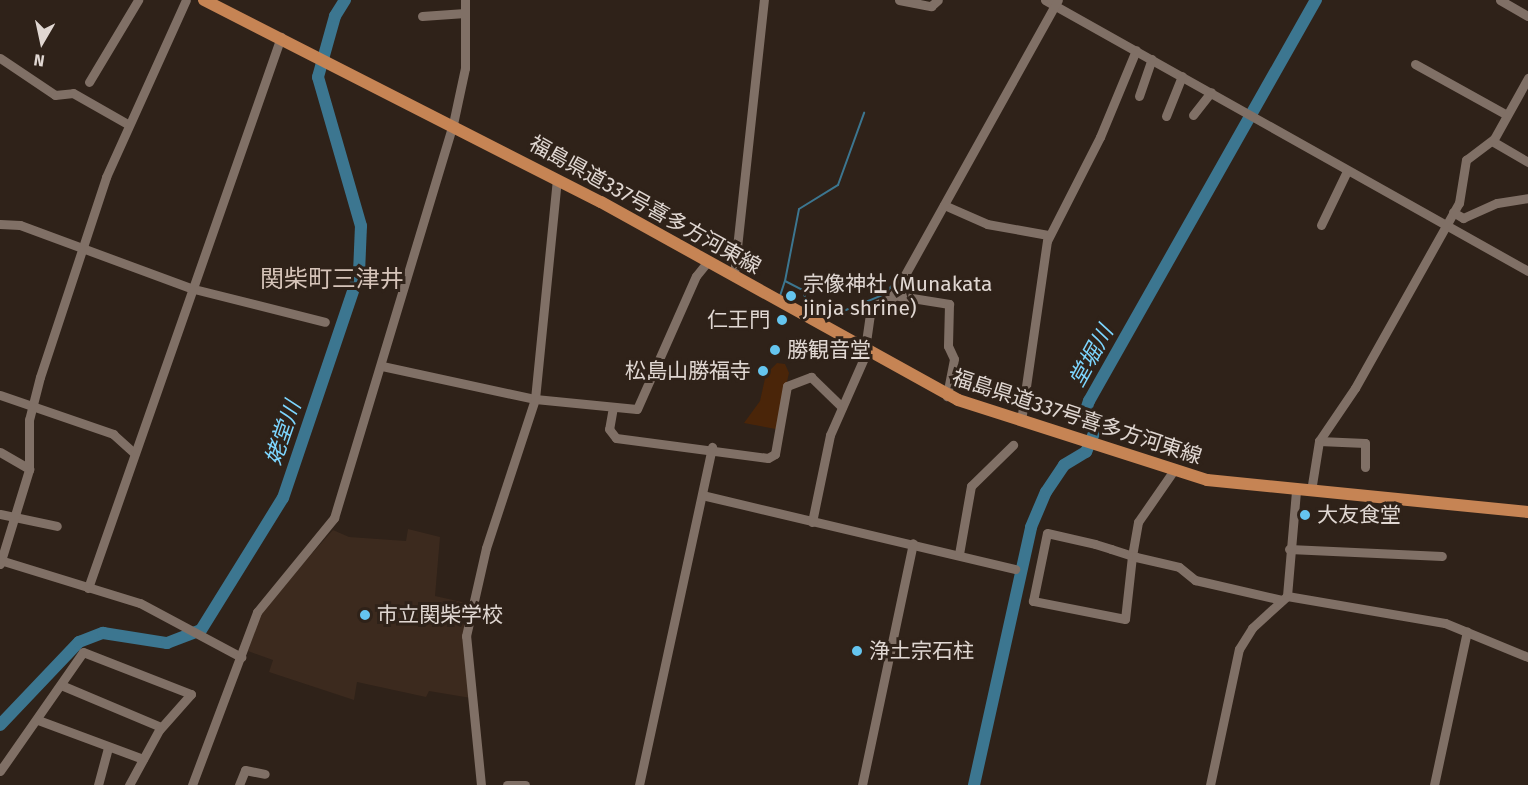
<!DOCTYPE html>
<html>
<head>
<meta charset="utf-8">
<style>
	body { margin:0 }
	#map { position:relative; width:1528px; height:785px; overflow:hidden; background:#2f2219; font-family:"Fira Sans","Noto Sans JP",sans-serif }
	div>[style] { position:absolute }
	.built>* { inset:0; background:#3c2a1e }
	.green>* { inset:0; background:#4a2509 }
	.stream>* { height:2px; margin:-1px; padding:0 1px; transform-origin:1px; border-radius:1px; background:#3c7690 }
	.river>* { height:12px; margin:-6px; padding:0 6px; transform-origin:6px; border-radius:6px; background:#3c7690 }
	.minor>* { height:9px; margin:-4.5px; padding:0 4.5px; transform-origin:4.5px; border-radius:4.5px; background:#807066 }
	.major>* { height:12px; margin:-6px; padding:0 6px; transform-origin:6px; border-radius:6px; background:#c68454 }
	.dots>* { width:16px; height:16px; translate:-50% -50%; box-sizing:border-box; border:3px solid #2f2219; border-radius:50% }
	span { translate:-50% -50%; white-space:nowrap; text-align:center; line-height:1.15; -webkit-text-stroke:6px #2f2219; paint-order:stroke }
	.street-label { font-size:21px; color:#e0d7d2 }
	.poi-label { font-size:21px; color:#e0d7d2 }
	.left { translate:0 -50%; text-align:left }
	.right { translate:-100% -50%; text-align:right }
	.water-label { font-size:22px; color:#7dd6ff; font-style:italic }
	.quarter-label { font-size:24px; color:#d6c4b9 }
	.north { position:absolute; left:12px; top:12px; width:60px; height:60px; -webkit-text-stroke:4px #2f2219; paint-order:stroke; rotate:189deg; font-size:16px; font-weight:700; line-height:24px; text-align:center; color:#e0d7d2 }
	.north::after { content:''; display:block; margin:auto; width:21px; height:27px; background:#e0d7d2; clip-path:polygon(50% 0,100% 100%,50% 72%,0 100%) }
</style>
</head>
<body>
<div id="map">
	<div class="built">
		<i style="clip-path:polygon(408px 529px,440px 537px,435px 596px,471px 604px,464px 637px,471px 698px,429px 691px,426px 697px,357px 682px,354px 700px,269px 672px,273px 660px,248px 651px,263px 608px,333px 530px,349px 537px,406px 541px)"></i>
	</div>
	<div class="green">
		<i style="clip-path:polygon(777px 363px,785px 364px,789px 373px,776px 429px,744px 423px,760px 401px,766px 374px)"></i>
	</div>
	<div class="stream">
		<i style="left:785px;top:281px;width:73px;rotate:-79deg"></i>
		<i style="left:799px;top:209px;width:46px;rotate:-31.6deg"></i>
		<i style="left:838px;top:185px;width:77px;rotate:-70.1deg"></i>
		<i style="left:780px;top:296px;width:16px;rotate:-72deg"></i>
		<i style="left:785px;top:281px;width:20px;rotate:27deg"></i>
		<i style="left:803px;top:290px;width:19px;rotate:74deg"></i>
		<i style="left:808px;top:308px;width:33px;rotate:7deg"></i>
		<i style="left:841px;top:312px;width:48px;rotate:-22.2deg"></i>
		<i style="left:885px;top:294px;width:19px;rotate:-51deg"></i>
	</div>
	<div class="river">
		<i style="left:0;top:725px;width:115px;rotate:-46.4deg"></i>
		<i style="left:79px;top:642px;width:26px;rotate:-21deg"></i>
		<i style="left:103px;top:633px;width:65px;rotate:8.9deg"></i>
		<i style="left:167px;top:643px;width:36px;rotate:-21deg"></i>
		<i style="left:201px;top:630px;width:155px;rotate:-58.2deg"></i>
		<i style="left:283px;top:498px;width:237px;rotate:-71.3deg"></i>
		<i style="left:359px;top:273px;width:47px;rotate:-87.6deg"></i>
		<i style="left:361px;top:226px;width:155px;rotate:-106.1deg"></i>
		<i style="left:318px;top:77px;width:63px;rotate:-74.4deg"></i>
		<i style="left:335px;top:16px;width:19px;rotate:-58deg"></i>
		<i style="left:974px;top:785px;width:264px;rotate:-77.5deg"></i>
		<i style="left:1031px;top:527px;width:38px;rotate:-67deg"></i>
		<i style="left:1046px;top:492px;width:32px;rotate:-56deg"></i>
		<i style="left:1064px;top:465px;width:26px;rotate:-31deg"></i>
		<i style="left:1086px;top:452px;width:23px;rotate:-67deg"></i>
		<i style="left:1095px;top:431px;width:21px;rotate:-119deg"></i>
		<i style="left:1085px;top:413px;width:13px;rotate:-72deg"></i>
		<i style="left:1089px;top:401px;width:461px;rotate:-60.5deg"></i>
	</div>
	<div class="minor">
		<i style="left:899px;top:0;width:33px;rotate:11deg"></i>
		<i style="left:931px;top:6px;width:9px;rotate:-41deg"></i>
		<i style="left:1045px;top:0;width:554px;rotate:29.3deg"></i>
		<i style="left:1500px;top:0;width:32px;rotate:30deg"></i>
		<i style="left:422px;top:16px;width:43px;rotate:-4deg"></i>
		<i style="left:0;top:58px;width:66px;rotate:33.9deg"></i>
		<i style="left:55px;top:95px;width:18px;rotate:-6deg"></i>
		<i style="left:73px;top:93px;width:64px;rotate:29.7deg"></i>
		<i style="left:1415px;top:64px;width:105px;rotate:29deg"></i>
		<i style="left:89px;top:82px;width:96px;rotate:-59.1deg"></i>
		<i style="left:1139px;top:96px;width:39px;rotate:-71deg"></i>
		<i style="left:1193px;top:115px;width:29px;rotate:-52deg"></i>
		<i style="left:1166px;top:116px;width:43px;rotate:-68.2deg"></i>
		<i style="left:1492px;top:141px;width:42px;rotate:30.3deg"></i>
		<i style="left:944px;top:205px;width:47px;rotate:23.8deg"></i>
		<i style="left:987px;top:224px;width:62px;rotate:10.2deg"></i>
		<i style="left:1453px;top:212px;width:12px;rotate:31deg"></i>
		<i style="left:1463px;top:218px;width:37px;rotate:-24deg"></i>
		<i style="left:1497px;top:203px;width:31px;rotate:-9deg"></i>
		<i style="left:0;top:224px;width:20px;rotate:3deg"></i>
		<i style="left:20px;top:225px;width:181px;rotate:20.3deg"></i>
		<i style="left:190px;top:288px;width:139px;rotate:14.1deg"></i>
		<i style="left:1321px;top:225px;width:60px;rotate:-64.3deg"></i>
		<i style="left:734px;top:275px;width:277px;rotate:-83.8deg"></i>
		<i style="left:893px;top:295px;width:57px;rotate:9.1deg"></i>
		<i style="left:949px;top:304px;width:42px;rotate:91.4deg"></i>
		<i style="left:948px;top:346px;width:14px;rotate:65deg"></i>
		<i style="left:954px;top:359px;width:38px;rotate:101deg"></i>
		<i style="left:865px;top:349px;width:42px;rotate:-81.9deg"></i>
		<i style="left:871px;top:307px;width:23px;rotate:-23deg"></i>
		<i style="left:892px;top:298px;width:341px;rotate:-60.9deg"></i>
		<i style="left:382px;top:366px;width:157px;rotate:12.2deg"></i>
		<i style="left:535px;top:399px;width:102px;rotate:5.6deg"></i>
		<i style="left:637px;top:409px;width:145px;rotate:-66.1deg"></i>
		<i style="left:696px;top:276px;width:19px;rotate:-51deg"></i>
		<i style="left:0;top:395px;width:120px;rotate:19deg"></i>
		<i style="left:113px;top:434px;width:28px;rotate:42deg"></i>
		<i style="left:613px;top:407px;width:22px;rotate:100deg"></i>
		<i style="left:609px;top:429px;width:11px;rotate:52deg"></i>
		<i style="left:616px;top:438px;width:153px;rotate:7.5deg"></i>
		<i style="left:768px;top:458px;width:8px;rotate:-30deg"></i>
		<i style="left:775px;top:454px;width:69px;rotate:-80deg"></i>
		<i style="left:787px;top:386px;width:26px;rotate:-21deg"></i>
		<i style="left:811px;top:377px;width:43px;rotate:44.1deg"></i>
		<i style="left:1021px;top:421px;width:182px;rotate:-81.8deg"></i>
		<i style="left:1047px;top:241px;width:117px;rotate:-63deg"></i>
		<i style="left:1100px;top:137px;width:94px;rotate:-67.5deg"></i>
		<i style="left:1319px;top:441px;width:46px;rotate:2.5deg"></i>
		<i style="left:1365px;top:443px;width:24px;rotate:90deg"></i>
		<i style="left:0;top:452px;width:34px;rotate:30deg"></i>
		<i style="left:1174px;top:470px;width:63px;rotate:124.7deg"></i>
		<i style="left:1138px;top:522px;width:35px;rotate:100deg"></i>
		<i style="left:1132px;top:556px;width:63px;rotate:96.3deg"></i>
		<i style="left:1125px;top:619px;width:94px;rotate:-168.9deg"></i>
		<i style="left:1033px;top:601px;width:69px;rotate:-78.4deg"></i>
		<i style="left:1047px;top:533px;width:49px;rotate:12.9deg"></i>
		<i style="left:1095px;top:544px;width:17px;rotate:17deg"></i>
		<i style="left:1111px;top:549px;width:22px;rotate:18deg"></i>
		<i style="left:1132px;top:556px;width:4px;rotate:14deg"></i>
		<i style="left:1136px;top:557px;width:44px;rotate:13.1deg"></i>
		<i style="left:1179px;top:567px;width:21px;rotate:39deg"></i>
		<i style="left:1195px;top:580px;width:89px;rotate:12.9deg"></i>
		<i style="left:1311px;top:491px;width:51px;rotate:-80.9deg"></i>
		<i style="left:1319px;top:441px;width:64px;rotate:-55.8deg"></i>
		<i style="left:1355px;top:388px;width:212px;rotate:-60.7deg"></i>
		<i style="left:1459px;top:203px;width:44px;rotate:-80.8deg"></i>
		<i style="left:1466px;top:160px;width:35px;rotate:-37deg"></i>
		<i style="left:1494px;top:139px;width:70px;rotate:-60.9deg"></i>
		<i style="left:702px;top:495px;width:322px;rotate:13.3deg"></i>
		<i style="left:0;top:514px;width:58px;rotate:11.9deg"></i>
		<i style="left:812px;top:522px;width:89px;rotate:-78.3deg"></i>
		<i style="left:830px;top:435px;width:92px;rotate:-66.2deg"></i>
		<i style="left:1289px;top:549px;width:153px;rotate:2.6deg"></i>
		<i style="left:959px;top:554px;width:69px;rotate:-80deg"></i>
		<i style="left:971px;top:486px;width:59px;rotate:-44.3deg"></i>
		<i style="left:0;top:560px;width:146px;rotate:17.1deg"></i>
		<i style="left:140px;top:603px;width:115px;rotate:28.1deg"></i>
		<i style="left:0;top:564px;width:98px;rotate:-72.9deg"></i>
		<i style="left:29px;top:470px;width:50px;rotate:-90deg"></i>
		<i style="left:29px;top:420px;width:44px;rotate:-75.7deg"></i>
		<i style="left:40px;top:377px;width:211px;rotate:-71.7deg"></i>
		<i style="left:106px;top:177px;width:194px;rotate:-65.7deg"></i>
		<i style="left:88px;top:588px;width:584px;rotate:-70.7deg"></i>
		<i style="left:1287px;top:596px;width:106px;rotate:-85.1deg"></i>
		<i style="left:61px;top:685px;width:108px;rotate:22.8deg"></i>
		<i style="left:38px;top:720px;width:112px;rotate:20.4deg"></i>
		<i style="left:0;top:771px;width:145px;rotate:-55.1deg"></i>
		<i style="left:83px;top:652px;width:116px;rotate:21.3deg"></i>
		<i style="left:191px;top:694px;width:48px;rotate:131.6deg"></i>
		<i style="left:159px;top:730px;width:63px;rotate:118.6deg"></i>
		<i style="left:98px;top:785px;width:39px;rotate:-75deg"></i>
		<i style="left:192px;top:785px;width:185px;rotate:-69.4deg"></i>
		<i style="left:257px;top:612px;width:122px;rotate:-50.7deg"></i>
		<i style="left:334px;top:518px;width:412px;rotate:-73.2deg"></i>
		<i style="left:453px;top:124px;width:57px;rotate:-77.9deg"></i>
		<i style="left:465px;top:68px;width:68px;rotate:-90deg"></i>
		<i style="left:239px;top:785px;width:16px;rotate:-68deg"></i>
		<i style="left:245px;top:770px;width:20px;rotate:11deg"></i>
		<i style="left:481px;top:785px;width:150px;rotate:-95.7deg"></i>
		<i style="left:466px;top:636px;width:90px;rotate:-77.2deg"></i>
		<i style="left:486px;top:548px;width:157px;rotate:-71.8deg"></i>
		<i style="left:535px;top:399px;width:221px;rotate:-84.3deg"></i>
		<i style="left:507px;top:785px;width:18px"></i>
		<i style="left:639px;top:785px;width:346px;rotate:-77.8deg"></i>
		<i style="left:862px;top:785px;width:247px;rotate:-78.1deg"></i>
		<i style="left:1210px;top:785px;width:139px;rotate:-78deg"></i>
		<i style="left:1239px;top:649px;width:25px;rotate:-58deg"></i>
		<i style="left:1252px;top:628px;width:47px;rotate:-42.4deg"></i>
		<i style="left:1287px;top:596px;width:160px;rotate:9.7deg"></i>
		<i style="left:1445px;top:623px;width:90px;rotate:22.3deg"></i>
		<i style="left:1434px;top:785px;width:157px;rotate:-77.9deg"></i>
	</div>
	<div class="major">
		<i style="left:204px;top:0;width:445px;rotate:27deg"></i>
		<i style="left:601px;top:202px;width:408px;rotate:29deg"></i>
		<i style="left:958px;top:400px;width:262px;rotate:17.8deg"></i>
		<i style="left:1207px;top:480px;width:323px;rotate:5.7deg"></i>
	</div>
	<div class="dots">
		<i style="left:791px;top:296px;background:#65c5ef"></i>
		<i style="left:782px;top:320px;background:#65c5ef"></i>
		<i style="left:775px;top:350px;background:#65c5ef"></i>
		<i style="left:763px;top:371px;background:#65c5ef"></i>
		<i style="left:1305px;top:515px;background:#65c5ef"></i>
		<i style="left:365px;top:615px;background:#65c5ef"></i>
		<i style="left:857px;top:651px;background:#65c5ef"></i>
	</div>
	<div class="street-label">
		<span style="left:645px;top:205px;rotate:29deg">福島県道337号喜多方河東線</span>
		<span style="left:1077px;top:417px;rotate:18deg">福島県道337号喜多方河東線</span>
	</div>
	<div class="poi-label">
		<span class="left" style="left:803px;top:296px">宗像神社 (Munakata<br>jinja shrine)</span>
		<span class="right" style="left:770px;top:320px">仁王門</span>
		<span class="left" style="left:787px;top:350px">勝観音堂</span>
		<span class="right" style="left:751px;top:371px">松島山勝福寺</span>
		<span class="left" style="left:1317px;top:515px">大友食堂</span>
		<span class="left" style="left:377px;top:615px">市立関柴学校</span>
		<span class="left" style="left:869px;top:651px">浄土宗石柱</span>
	</div>
	<div class="water-label">
		<span style="left:1091px;top:356px;rotate:-61deg">堂堀川</span>
		<span style="left:283px;top:433px;rotate:-71deg">姥堂川</span>
	</div>
	<div class="quarter-label">
		<span style="left:332px;top:280px">関柴町三津井</span>
	</div>
	<div class="north">N</div>
</div>
</body>
</html>
